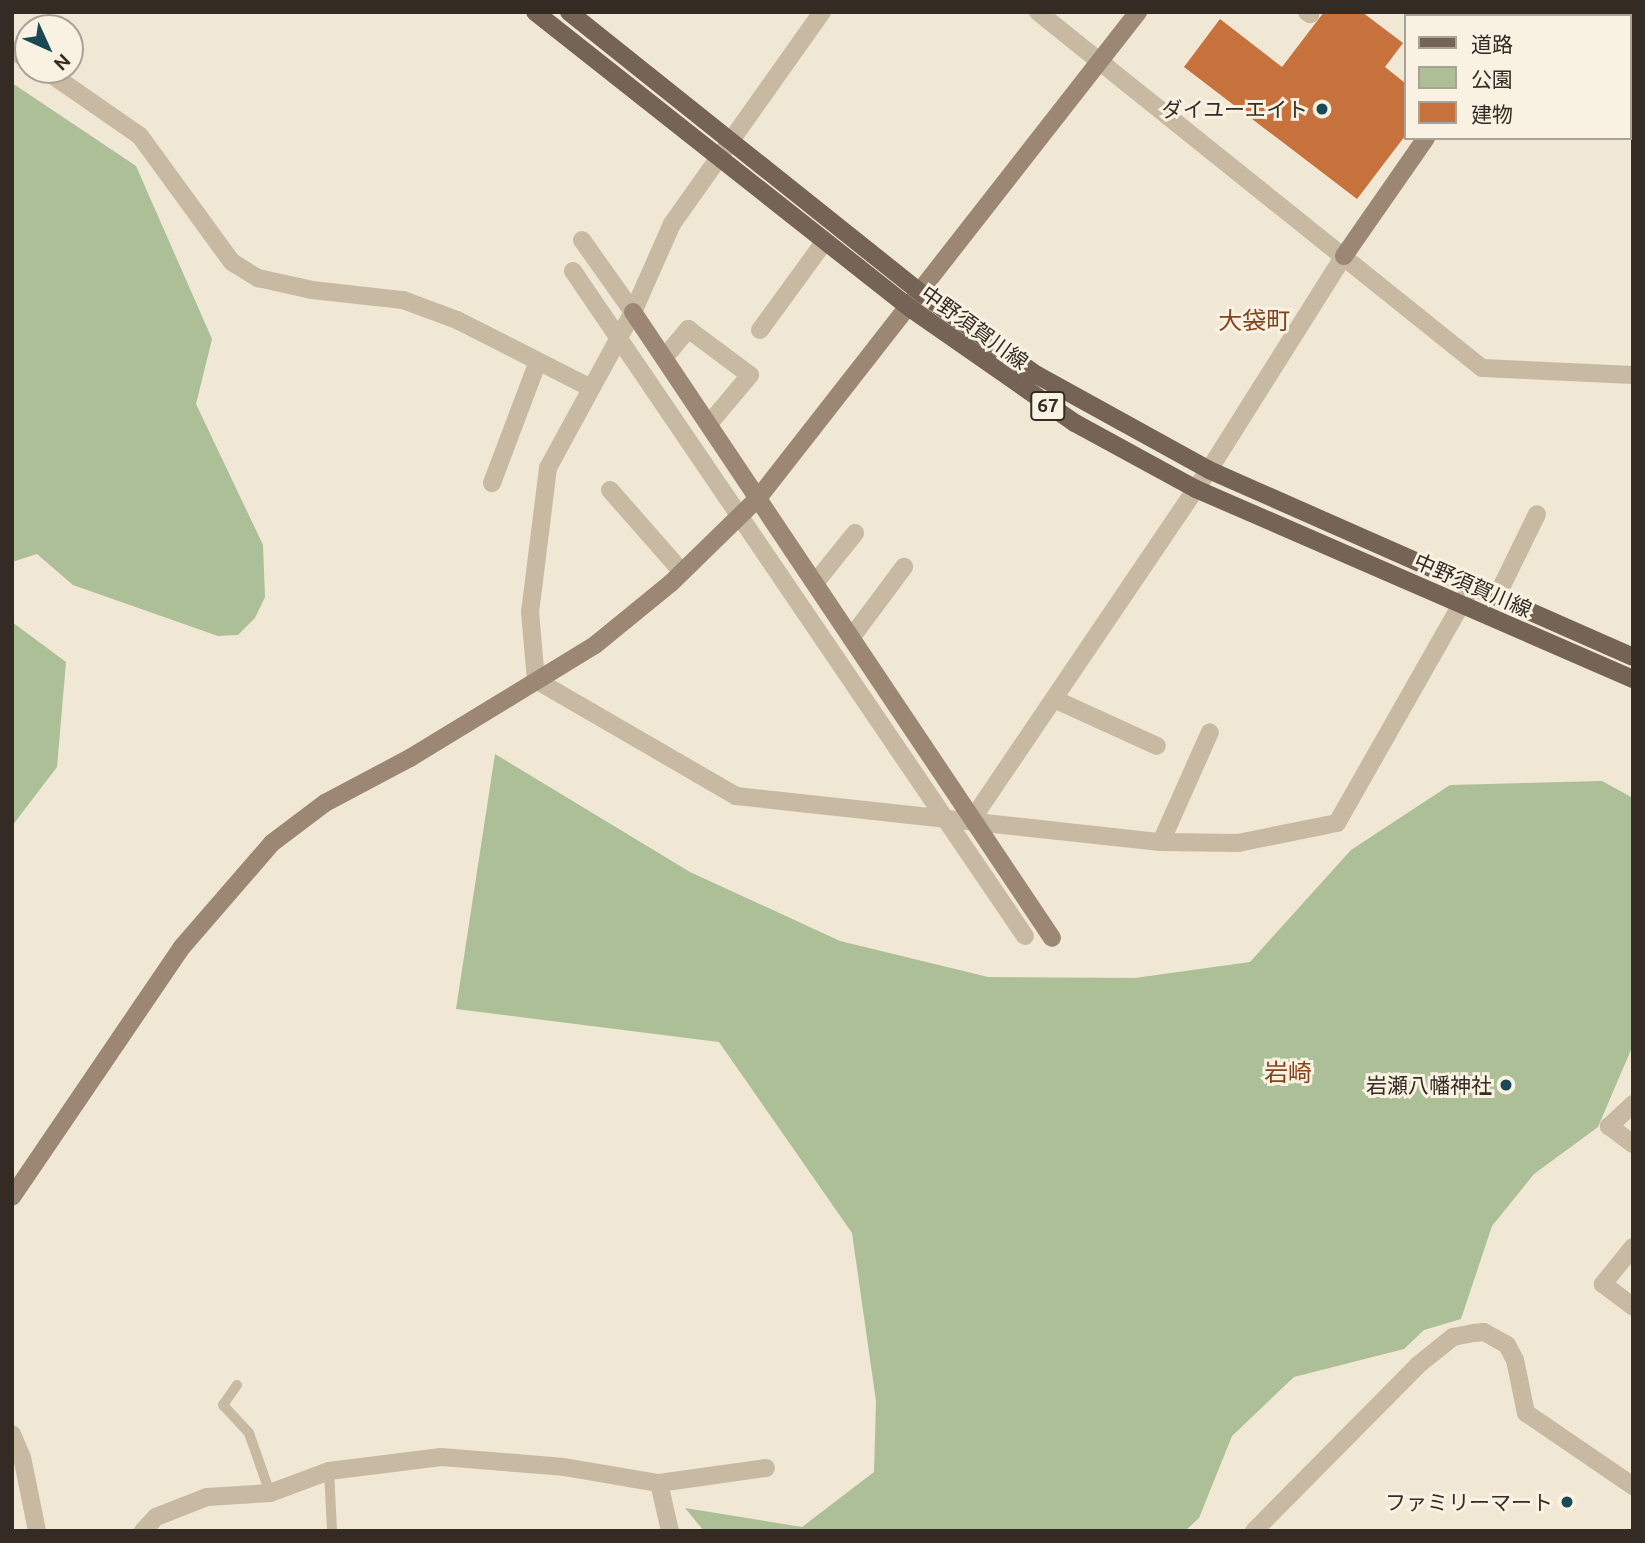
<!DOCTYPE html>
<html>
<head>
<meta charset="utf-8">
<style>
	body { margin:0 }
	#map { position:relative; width:1645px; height:1543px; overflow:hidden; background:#f0e7d5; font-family:Ubuntu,"Noto Sans JP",sans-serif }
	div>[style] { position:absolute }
	.green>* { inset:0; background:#acbf96 }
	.building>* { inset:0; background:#c7713d }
	.lane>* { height:10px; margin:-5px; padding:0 5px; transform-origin:5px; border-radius:5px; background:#c8b9a2 }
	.street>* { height:18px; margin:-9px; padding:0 9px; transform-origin:9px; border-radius:9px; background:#c8b9a2 }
	.secondary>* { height:18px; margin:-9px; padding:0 9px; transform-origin:9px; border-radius:9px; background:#9b8774 }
	.primary>* { height:18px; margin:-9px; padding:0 9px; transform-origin:9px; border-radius:9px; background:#756455 }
	.dots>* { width:19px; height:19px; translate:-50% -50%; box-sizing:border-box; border:4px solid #f9f1e1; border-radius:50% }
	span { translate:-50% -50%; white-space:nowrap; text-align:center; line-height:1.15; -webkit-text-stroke:6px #f9f1e1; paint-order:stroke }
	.shield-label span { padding:2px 5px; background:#f9f1e1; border:2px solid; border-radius:5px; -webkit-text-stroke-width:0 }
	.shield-label { font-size:19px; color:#332b24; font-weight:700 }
	.poi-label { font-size:21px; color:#332b24 }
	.right { translate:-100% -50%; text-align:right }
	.street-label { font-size:21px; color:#332b24 }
	.quarter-label { font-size:24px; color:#82431d }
	.frame { position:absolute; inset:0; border:14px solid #332b24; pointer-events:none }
	.legend { position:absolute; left:1404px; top:14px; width:228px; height:126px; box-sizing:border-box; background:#f9f1e1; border:2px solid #aaa295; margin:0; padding:9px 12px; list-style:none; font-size:21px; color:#332b24 }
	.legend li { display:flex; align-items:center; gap:14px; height:35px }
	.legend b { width:35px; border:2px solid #aaa295 }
	.north { position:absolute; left:14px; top:14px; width:70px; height:70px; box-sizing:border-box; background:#f9f1e1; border:2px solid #aaa295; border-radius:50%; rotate:135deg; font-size:19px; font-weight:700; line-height:28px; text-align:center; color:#332b24 }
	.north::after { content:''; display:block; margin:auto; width:24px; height:32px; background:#1a4854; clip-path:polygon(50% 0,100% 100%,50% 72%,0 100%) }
</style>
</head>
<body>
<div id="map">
	<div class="green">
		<i style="clip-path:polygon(12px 83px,136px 166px,212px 339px,196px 404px,263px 545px,265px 597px,255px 618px,238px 635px,218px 636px,73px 585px,37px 554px,12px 562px)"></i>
		<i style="clip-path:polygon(12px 622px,66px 662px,57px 767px,12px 826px)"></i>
		<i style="clip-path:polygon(495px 754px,690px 872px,840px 941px,988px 977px,1135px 978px,1250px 962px,1351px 850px,1450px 785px,1602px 781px,1633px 798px,1633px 1045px,1598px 1127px,1534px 1174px,1492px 1226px,1461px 1319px,1424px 1330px,1404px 1349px,1294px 1377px,1232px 1436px,1199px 1518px,1185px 1531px,704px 1531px,685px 1508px,802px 1527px,874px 1472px,876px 1401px,852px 1233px,719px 1042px,456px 1009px)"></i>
	</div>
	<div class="building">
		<i style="clip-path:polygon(1324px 12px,1362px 12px,1403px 43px,1385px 67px,1405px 83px,1405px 136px,1357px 199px,1184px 67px,1220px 19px,1282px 67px)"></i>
	</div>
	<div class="lane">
		<i style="left:237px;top:1385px;width:24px;rotate:125deg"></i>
		<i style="left:223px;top:1405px;width:38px;rotate:47deg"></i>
		<i style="left:249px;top:1433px;width:64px;rotate:70.7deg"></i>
		<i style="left:329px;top:1471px;width:60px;rotate:87.1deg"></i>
	</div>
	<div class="street">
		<i style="left:822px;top:12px;width:260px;rotate:125.3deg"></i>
		<i style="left:672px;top:224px;width:96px;rotate:113.9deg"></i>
		<i style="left:633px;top:312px;width:178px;rotate:118.6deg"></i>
		<i style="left:548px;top:468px;width:145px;rotate:97.1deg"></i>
		<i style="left:530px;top:612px;width:68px;rotate:85deg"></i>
		<i style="left:536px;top:680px;width:231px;rotate:30.1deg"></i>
		<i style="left:736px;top:796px;width:427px;rotate:6.2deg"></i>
		<i style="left:1161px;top:842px;width:77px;rotate:0.7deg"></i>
		<i style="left:1238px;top:843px;width:101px;rotate:-11.4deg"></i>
		<i style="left:1337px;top:823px;width:274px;rotate:-60.4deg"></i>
		<i style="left:1038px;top:12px;width:569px;rotate:38.72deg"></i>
		<i style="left:1482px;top:368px;width:151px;rotate:2.7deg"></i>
		<i style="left:1307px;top:12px;width:4px;rotate:34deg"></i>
		<i style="left:1436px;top:12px;width:4px;rotate:76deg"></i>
		<i style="left:12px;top:51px;width:18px;rotate:27deg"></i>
		<i style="left:45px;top:70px;width:116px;rotate:34.8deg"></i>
		<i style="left:140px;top:136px;width:156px;rotate:53.9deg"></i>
		<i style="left:232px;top:262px;width:31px;rotate:32deg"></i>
		<i style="left:258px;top:278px;width:55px;rotate:12.5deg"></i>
		<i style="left:312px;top:290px;width:92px;rotate:6.3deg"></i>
		<i style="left:403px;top:300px;width:58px;rotate:20.3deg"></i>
		<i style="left:457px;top:320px;width:148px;rotate:26.9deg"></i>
		<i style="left:582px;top:240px;width:88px;rotate:54.7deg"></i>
		<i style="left:573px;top:271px;width:804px;rotate:55.8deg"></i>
		<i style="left:760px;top:330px;width:110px;rotate:-53.9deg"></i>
		<i style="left:664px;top:358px;width:38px;rotate:-50deg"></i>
		<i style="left:688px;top:329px;width:77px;rotate:36.6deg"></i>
		<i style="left:750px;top:375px;width:64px;rotate:129.9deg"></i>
		<i style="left:492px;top:483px;width:130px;rotate:-69.3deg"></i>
		<i style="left:610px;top:490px;width:109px;rotate:48.7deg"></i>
		<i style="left:815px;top:583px;width:64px;rotate:-51.3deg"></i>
		<i style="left:1497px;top:596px;width:91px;rotate:-64deg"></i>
		<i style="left:851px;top:638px;width:89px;rotate:-53.3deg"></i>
		<i style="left:1054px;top:699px;width:113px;rotate:24.5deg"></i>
		<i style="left:973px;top:818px;width:420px;rotate:-55.9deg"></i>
		<i style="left:1209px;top:470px;width:253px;rotate:-57.8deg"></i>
		<i style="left:1161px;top:842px;width:120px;rotate:-66deg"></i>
		<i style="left:1633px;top:1104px;width:33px;rotate:137deg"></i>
		<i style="left:1609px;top:1126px;width:30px;rotate:37deg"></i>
		<i style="left:1633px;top:1247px;width:48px;rotate:129deg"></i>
		<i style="left:1603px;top:1284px;width:38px;rotate:37deg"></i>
		<i style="left:12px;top:1434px;width:25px;rotate:67deg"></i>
		<i style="left:22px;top:1457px;width:76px;rotate:78.5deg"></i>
		<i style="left:659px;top:1483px;width:49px;rotate:77.1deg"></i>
		<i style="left:143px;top:1531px;width:19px;rotate:-47deg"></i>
		<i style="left:156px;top:1517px;width:55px;rotate:-21.4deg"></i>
		<i style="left:207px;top:1497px;width:63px;rotate:-3.6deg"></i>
		<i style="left:270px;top:1493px;width:63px;rotate:-20.4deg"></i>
		<i style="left:329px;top:1471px;width:113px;rotate:-7.1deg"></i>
		<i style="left:441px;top:1457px;width:123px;rotate:4.6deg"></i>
		<i style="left:564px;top:1467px;width:96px;rotate:9.6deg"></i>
		<i style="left:659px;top:1483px;width:108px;rotate:-8deg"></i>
		<i style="left:1254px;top:1531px;width:233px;rotate:-45.3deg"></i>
		<i style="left:1418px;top:1365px;width:45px;rotate:-38.7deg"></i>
		<i style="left:1453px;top:1337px;width:21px;rotate:-11deg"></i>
		<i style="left:1474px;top:1333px;width:10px;rotate:-6deg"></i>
		<i style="left:1484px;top:1332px;width:26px;rotate:29deg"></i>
		<i style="left:1507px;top:1345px;width:17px;rotate:62deg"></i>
		<i style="left:1515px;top:1360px;width:54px;rotate:78.3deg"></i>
		<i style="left:1526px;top:1413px;width:130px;rotate:34.3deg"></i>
	</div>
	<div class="secondary">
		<i style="left:1629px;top:84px;width:4px;rotate:14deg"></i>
		<i style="left:1344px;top:256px;width:144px;rotate:-55.2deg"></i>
		<i style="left:633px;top:312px;width:753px;rotate:56.2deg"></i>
		<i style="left:12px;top:1197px;width:302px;rotate:-55.8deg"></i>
		<i style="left:182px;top:947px;width:138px;rotate:-49.1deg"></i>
		<i style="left:272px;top:843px;width:66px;rotate:-37deg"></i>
		<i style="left:325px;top:803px;width:96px;rotate:-27.9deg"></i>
		<i style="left:410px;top:758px;width:217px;rotate:-31.4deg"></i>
		<i style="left:595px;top:645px;width:98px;rotate:-39.2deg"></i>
		<i style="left:671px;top:583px;width:123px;rotate:-44.3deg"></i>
		<i style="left:759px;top:497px;width:616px;rotate:-51.99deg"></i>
	</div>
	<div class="primary">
		<i style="left:535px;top:12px;width:478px;rotate:38.3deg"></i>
		<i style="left:910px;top:308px;width:201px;rotate:34.9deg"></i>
		<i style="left:1075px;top:423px;width:138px;rotate:28.6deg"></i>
		<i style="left:1196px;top:489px;width:477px;rotate:23.5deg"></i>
		<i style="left:569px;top:12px;width:450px;rotate:38.6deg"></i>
		<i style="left:921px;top:293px;width:142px;rotate:35.3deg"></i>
		<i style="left:1037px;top:375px;width:196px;rotate:28.9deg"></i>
		<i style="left:1209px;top:470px;width:463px;rotate:23.8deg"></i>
	</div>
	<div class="dots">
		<i style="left:1322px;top:109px;background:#1a4854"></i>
		<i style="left:1506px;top:1085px;background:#1a4854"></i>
		<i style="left:1567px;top:1502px;background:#1a4854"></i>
	</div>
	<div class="shield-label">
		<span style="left:1048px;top:406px">67</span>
	</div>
	<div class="poi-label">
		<span class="right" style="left:1308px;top:109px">ダイユーエイト</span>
		<span class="right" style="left:1492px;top:1085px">岩瀬八幡神社</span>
		<span class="right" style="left:1553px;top:1502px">ファミリーマート</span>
	</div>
	<div class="street-label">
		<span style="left:975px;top:327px;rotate:36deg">中野須賀川線</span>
		<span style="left:1473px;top:585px;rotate:24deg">中野須賀川線</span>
	</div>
	<div class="quarter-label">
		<span style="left:1254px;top:321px">大袋町</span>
		<span style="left:1288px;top:1073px">岩崎</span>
	</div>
	<div class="frame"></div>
	<ul class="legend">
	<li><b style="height:9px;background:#756455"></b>道路</li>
	<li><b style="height:19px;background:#acbf96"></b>公園</li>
	<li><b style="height:19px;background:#c7713d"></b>建物</li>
	</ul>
	<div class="north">N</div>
</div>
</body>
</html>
